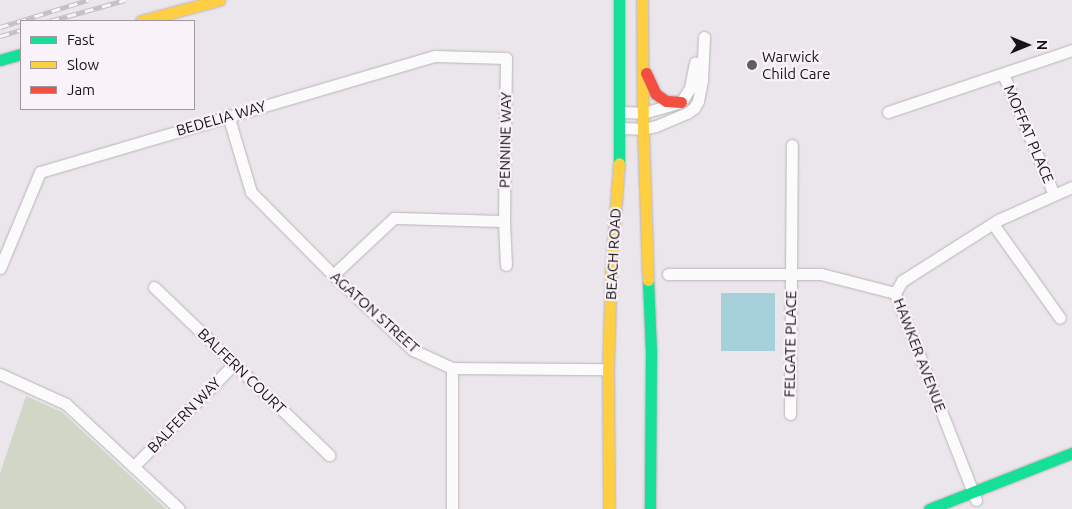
<!DOCTYPE html>
<html>
<head>
<meta charset="utf-8">
<style>
	body { margin:0 }
	#map { position:relative; width:1072px; height:509px; overflow:hidden; background:#ebe6eb; font-family:Ubuntu,sans-serif }
	div>[style] { position:absolute }
	.green>* { inset:0; background:#d0d7c6 }
	.water>* { inset:0; background:#a7d1da; transform-origin:0 0 }
	.roads { filter:drop-shadow(0 0 1px #b8b4b8) drop-shadow(0 0 1px #b8b4b8) }
	.street>* { height:11px; margin:-5.5px; padding:0 5.5px; transform-origin:5.5px; border-radius:5.5px; background:#fcfbfc }
	.fast>* { height:11px; margin:-5.5px; padding:0 5.5px; transform-origin:5.5px; border-radius:5.5px; background:#16e098 }
	.slow>* { height:11px; margin:-5.5px; padding:0 5.5px; transform-origin:5.5px; border-radius:5.5px; background:#ffcf43 }
	.jam>* { height:11px; margin:-5.5px; padding:0 5.5px; transform-origin:5.5px; border-radius:5.5px; background:#f24e42 }
	.rail>* { height:5px; margin-top:-2.5px; transform-origin:0; background:repeating-linear-gradient(90deg,#f9f2f9 0 9px,#c2c1c2 0 18px); box-sizing:border-box; border-block:1px solid #c2c1c2 }
	.dots>* { width:14px; height:14px; translate:-50% -50%; box-sizing:border-box; border:2px solid #f9f2f9; border-radius:50% }
	span { translate:-50% -50%; white-space:nowrap; text-align:center; line-height:1.15; -webkit-text-stroke:4.5px #f9f2f9; paint-order:stroke }
	.poi-label { font-size:15px; color:#171417 }
	.left { translate:0 -50%; text-align:left }
	.street-label { font-size:15px; color:#171417 }
	.legend { position:absolute; left:20px; top:20px; width:175px; height:90px; box-sizing:border-box; background:#f9f2f9; border:1px solid #9f999f; margin:0; padding:6px 9px; list-style:none; font-size:15px; color:#171417 }
	.legend li { display:flex; align-items:center; gap:10px; height:25px }
	.legend b { width:25px; border:1px solid #9f999f }
	.north { position:absolute; left:1002px; top:20px; width:50px; height:50px; -webkit-text-stroke:4px #f9f2f9; paint-order:stroke; rotate:90deg; font-size:14px; font-weight:700; line-height:20px; text-align:center; color:#171417 }
	.north::after { content:''; display:block; margin:auto; width:18px; height:22px; background:#171417; clip-path:polygon(50% 0,100% 100%,50% 72%,0 100%) }
</style>
</head>
<body>
<div id="map">
	<div class="green">
		<i style="clip-path:polygon(26px 396px,62px 412px,166px 509px,0 509px,0 473px)"></i>
	</div>
	<div class="water">
		<i style="left:775px;top:293px;width:58px;height:54px;rotate:90deg"></i>
	</div>
	<div class="roads">
		<div class="street">
			<i style="left:1003px;top:74px;width:131px;rotate:67.1deg"></i>
			<i style="left:620px;top:112px;width:23px;rotate:2deg"></i>
			<i style="left:643px;top:113px;width:40px;rotate:-16deg"></i>
			<i style="left:681px;top:102px;width:17px;rotate:-57deg"></i>
			<i style="left:690px;top:88px;width:26px;rotate:-79deg"></i>
			<i style="left:888px;top:112px;width:194px;rotate:-18.6deg"></i>
			<i style="left:228px;top:115px;width:80px;rotate:73.4deg"></i>
			<i style="left:251px;top:192px;width:117px;rotate:45.3deg"></i>
			<i style="left:333px;top:275px;width:110px;rotate:43.2deg"></i>
			<i style="left:413px;top:350px;width:43px;rotate:24.8deg"></i>
			<i style="left:452px;top:368px;width:156px;rotate:0.4deg"></i>
			<i style="left:620px;top:128px;width:23px;rotate:2deg"></i>
			<i style="left:643px;top:129px;width:13px;rotate:-13deg"></i>
			<i style="left:656px;top:126px;width:34px;rotate:-23deg"></i>
			<i style="left:687px;top:113px;width:9px;rotate:-36deg"></i>
			<i style="left:694px;top:108px;width:8px;rotate:-60deg"></i>
			<i style="left:698px;top:101px;width:21px;rotate:-79deg"></i>
			<i style="left:702px;top:80px;width:43px;rotate:-87.3deg"></i>
			<i style="left:993px;top:224px;width:115px;rotate:54.5deg"></i>
			<i style="left:0;top:268px;width:104px;rotate:-67.4deg"></i>
			<i style="left:40px;top:172px;width:412px;rotate:-16.4deg"></i>
			<i style="left:435px;top:56px;width:71px;rotate:1.6deg"></i>
			<i style="left:506px;top:58px;width:163px;rotate:90.7deg"></i>
			<i style="left:504px;top:221px;width:44px;rotate:87.4deg"></i>
			<i style="left:668px;top:274px;width:123px"></i>
			<i style="left:791px;top:274px;width:129px;rotate:-89.6deg"></i>
			<i style="left:333px;top:275px;width:83px;rotate:-43.1deg"></i>
			<i style="left:394px;top:218px;width:110px;rotate:1.6deg"></i>
			<i style="left:154px;top:287px;width:243px;rotate:43.8deg"></i>
			<i style="left:452px;top:368px;width:141px;rotate:90deg"></i>
			<i style="left:0;top:374px;width:72px;rotate:24.4deg"></i>
			<i style="left:66px;top:404px;width:154px;rotate:42.9deg"></i>
			<i style="left:790px;top:414px;width:140px;rotate:-89.6deg"></i>
			<i style="left:791px;top:274px;width:30px"></i>
			<i style="left:821px;top:274px;width:76px;rotate:14.4deg"></i>
			<i style="left:134px;top:466px;width:143px;rotate:-45.6deg"></i>
			<i style="left:976px;top:500px;width:222px;rotate:-111.4deg"></i>
			<i style="left:895px;top:293px;width:14px;rotate:-60deg"></i>
			<i style="left:902px;top:281px;width:114px;rotate:-32.4deg"></i>
			<i style="left:998px;top:220px;width:81px;rotate:-24deg"></i>
		</div>
		<div class="fast">
			<i style="left:0;top:60px;width:22px;rotate:-16deg"></i>
			<i style="left:619px;top:163px;width:163px;rotate:-90deg"></i>
			<i style="left:648px;top:280px;width:72px;rotate:87.6deg"></i>
			<i style="left:651px;top:352px;width:157px;rotate:90.4deg"></i>
			<i style="left:929px;top:509px;width:154px;rotate:-21.4deg"></i>
		</div>
		<div class="slow">
			<i style="left:642px;top:0;width:129px;rotate:89.6deg"></i>
			<i style="left:643px;top:129px;width:151px;rotate:88.1deg"></i>
			<i style="left:141px;top:21px;width:81px;rotate:-15.1deg"></i>
			<i style="left:609px;top:509px;width:140px;rotate:-90.4deg"></i>
			<i style="left:608px;top:369px;width:100px;rotate:-88.3deg"></i>
			<i style="left:611px;top:269px;width:106px;rotate:-85.7deg"></i>
		</div>
		<div class="jam">
			<i style="left:646px;top:73px;width:23px;rotate:65deg"></i>
			<i style="left:656px;top:94px;width:12px;rotate:35deg"></i>
			<i style="left:666px;top:101px;width:15px;rotate:4deg"></i>
		</div>
	</div>
	<div class="rail">
		<i style="left:50px;top:21px;width:78px;rotate:-15.6deg"></i>
		<i style="left:0;top:27px;width:92px;rotate:-17.1deg"></i>
		<i style="left:0;top:36px;width:22px;rotate:-16deg"></i>
	</div>
	<div class="dots">
		<i style="left:752px;top:65px;background:#615e61"></i>
	</div>
	<div class="poi-label">
		<span class="left" style="left:762px;top:65px">Warwick<br>Child Care</span>
	</div>
	<div class="street-label">
		<span style="left:221px;top:118px;rotate:-16deg">BEDELIA WAY</span>
		<span style="left:1029px;top:134px;rotate:67deg">MOFFAT PLACE</span>
		<span style="left:505px;top:140px;rotate:-89deg">PENNINE WAY</span>
		<span style="left:613px;top:254px;rotate:-87deg">BEACH ROAD</span>
		<span style="left:375px;top:312px;rotate:42deg">AGATON STREET</span>
		<span style="left:790px;top:344px;rotate:-89deg">FELGATE PLACE</span>
		<span style="left:920px;top:355px;rotate:69deg">HAWKER AVENUE</span>
		<span style="left:242px;top:371px;rotate:44deg">BALFERN COURT</span>
		<span style="left:184px;top:415px;rotate:-46deg">BALFERN WAY</span>
	</div>
	<ul class="legend">
	<li><b style="height:6px;background:#16e098"></b>Fast</li>
	<li><b style="height:6px;background:#ffcf43"></b>Slow</li>
	<li><b style="height:6px;background:#f24e42"></b>Jam</li>
	</ul>
	<div class="north">N</div>
</div>
</body>
</html>
